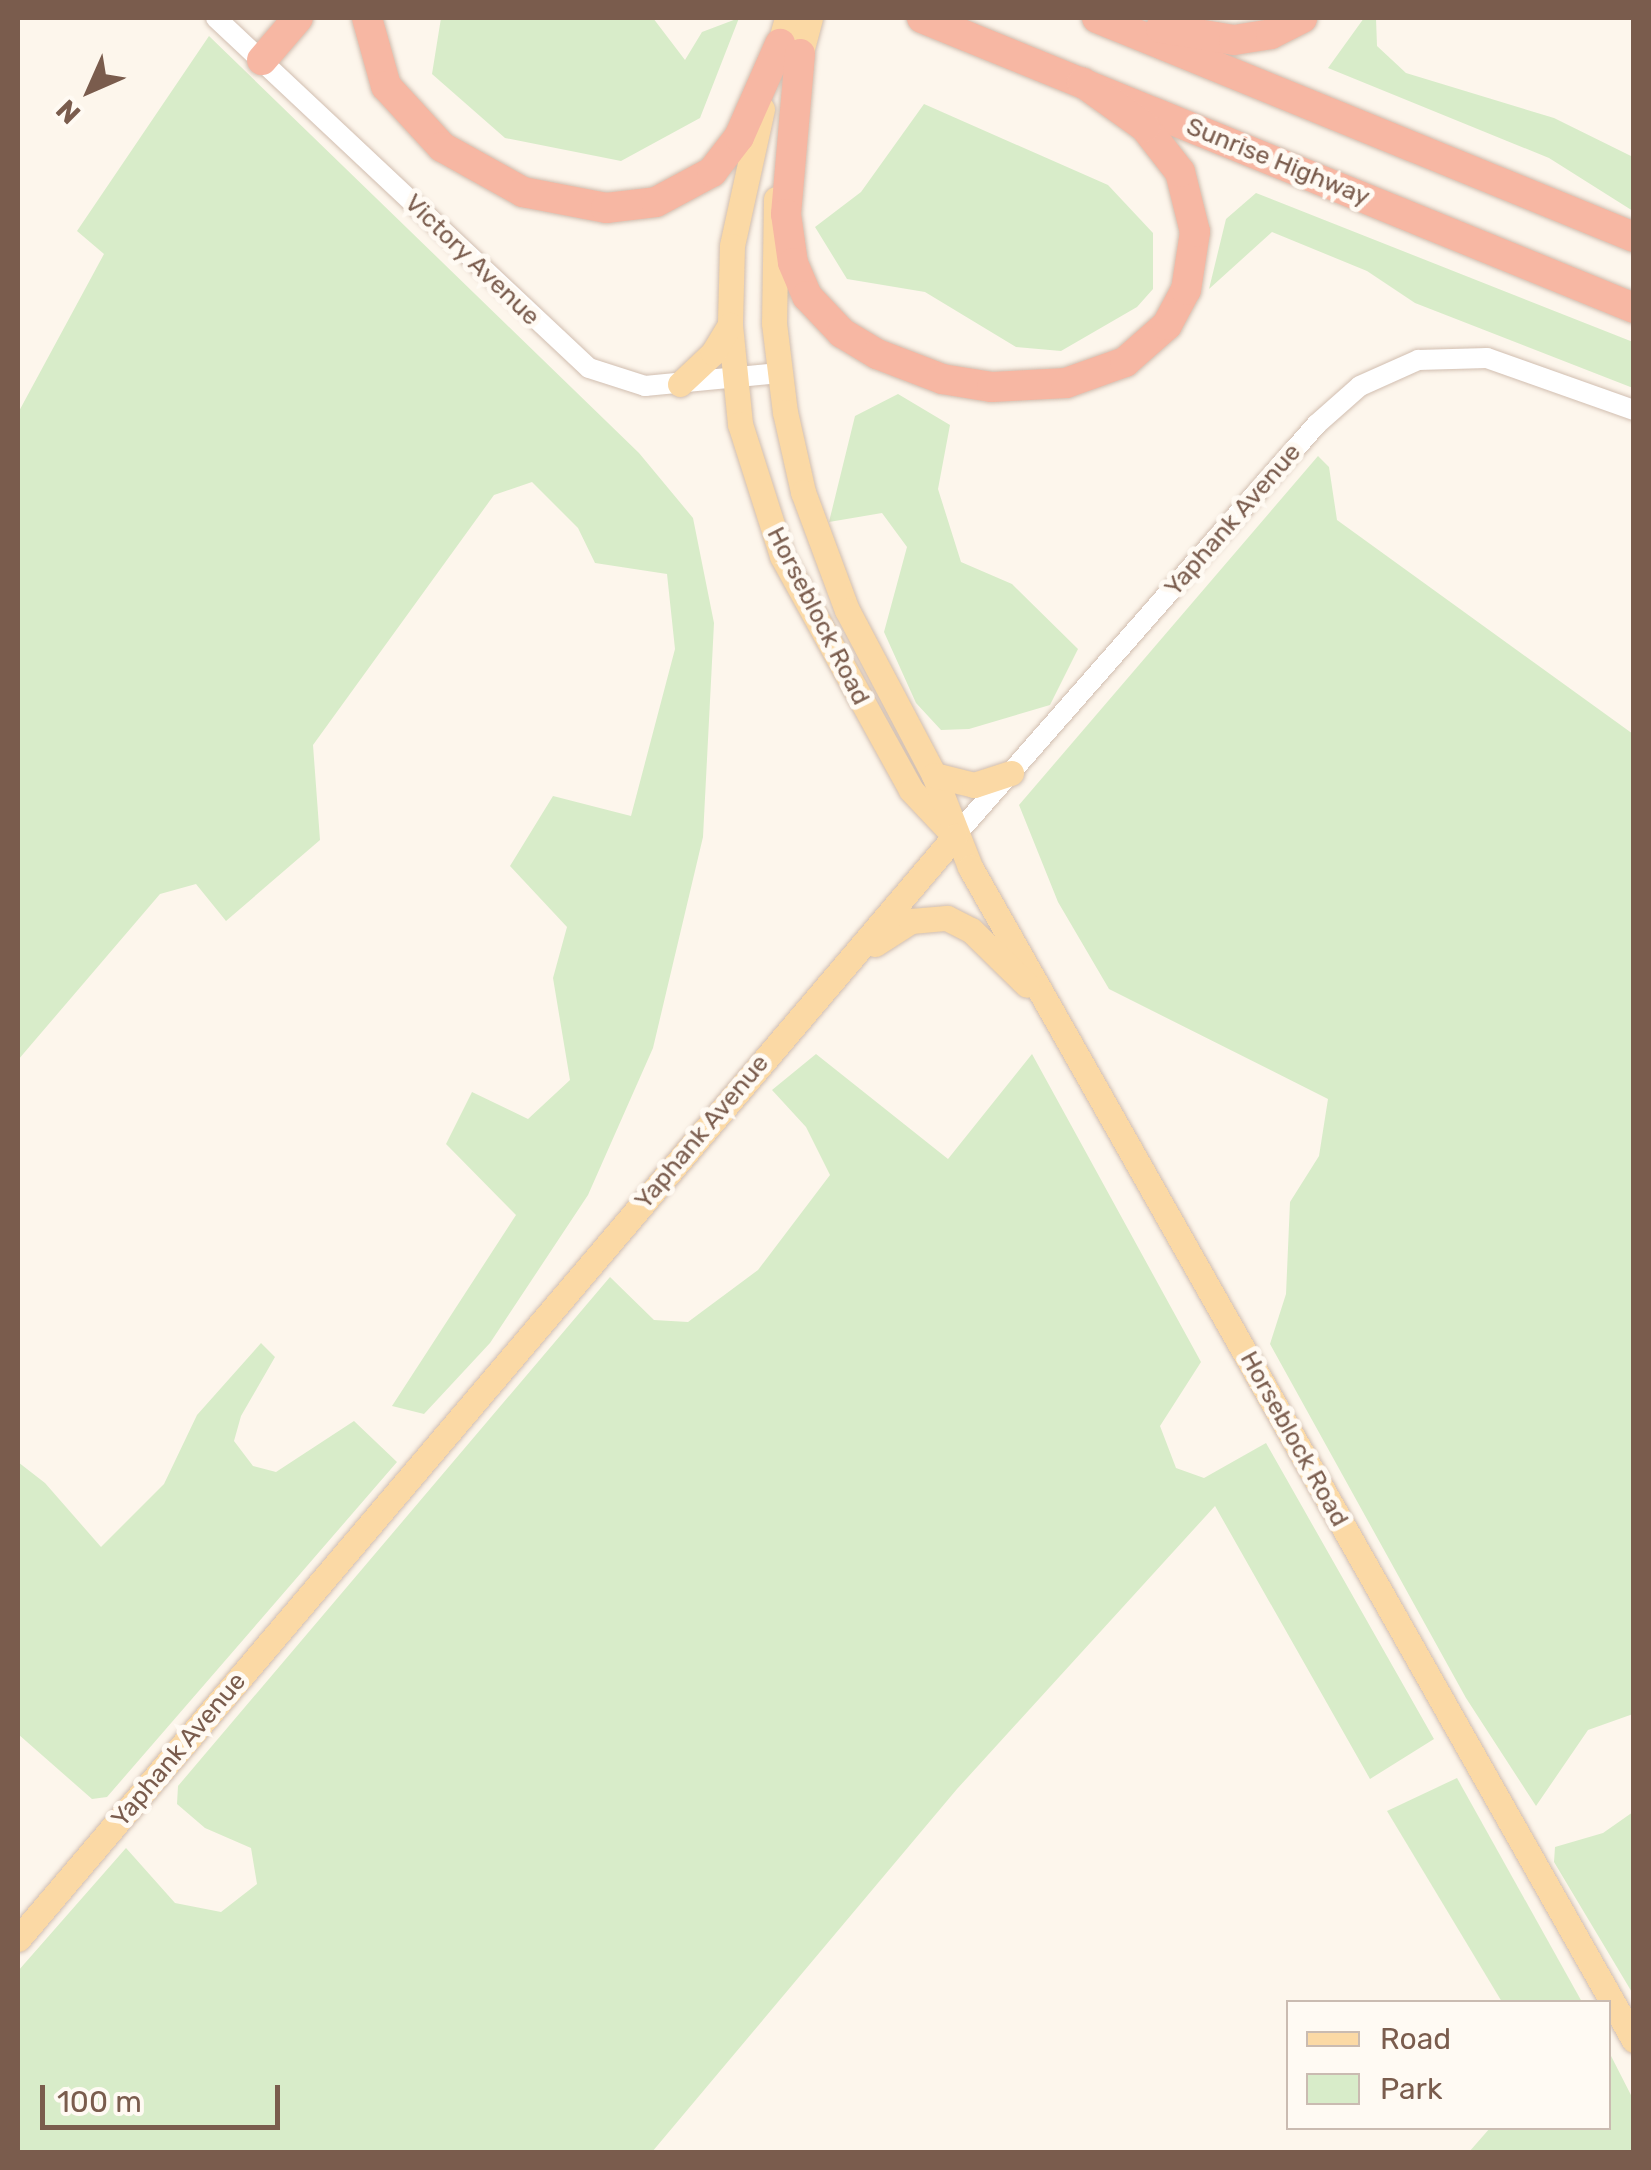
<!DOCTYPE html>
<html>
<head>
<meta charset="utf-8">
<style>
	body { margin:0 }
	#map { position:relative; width:1651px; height:2170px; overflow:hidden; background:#fdf6ec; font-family:Rubik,sans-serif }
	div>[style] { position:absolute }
	.green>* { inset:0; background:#d8ecc9 }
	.roads { filter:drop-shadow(0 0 2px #d1beb0) drop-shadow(0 0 2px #d1beb0) }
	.minor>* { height:20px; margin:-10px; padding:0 10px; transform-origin:10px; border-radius:10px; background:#fff }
	.major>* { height:25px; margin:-12.5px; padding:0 12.5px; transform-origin:12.5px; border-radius:12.5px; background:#fbd9a5 }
	.highway>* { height:30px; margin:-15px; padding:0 15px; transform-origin:15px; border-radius:15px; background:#f7b7a3 }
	span { translate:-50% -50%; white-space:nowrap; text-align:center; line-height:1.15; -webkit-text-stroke:10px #fffaf3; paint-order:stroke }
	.street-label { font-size:25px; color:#7a5c4d }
	.frame { position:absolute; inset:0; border:20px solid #7a5c4d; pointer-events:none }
	.legend { position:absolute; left:1286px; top:2000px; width:325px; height:130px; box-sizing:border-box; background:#fffaf3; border:2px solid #cabbb1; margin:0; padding:12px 18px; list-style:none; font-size:30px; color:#7a5c4d }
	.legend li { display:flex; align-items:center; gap:20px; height:50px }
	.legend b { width:50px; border:2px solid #cabbb1 }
	.north { position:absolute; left:40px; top:40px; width:100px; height:100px; -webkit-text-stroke:8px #fffaf3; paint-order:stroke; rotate:225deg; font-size:28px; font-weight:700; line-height:40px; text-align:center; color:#7a5c4d }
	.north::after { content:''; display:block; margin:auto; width:35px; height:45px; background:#7a5c4d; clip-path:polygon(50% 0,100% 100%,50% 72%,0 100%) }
	.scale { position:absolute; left:40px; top:2085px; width:240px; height:45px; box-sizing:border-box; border:5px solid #7a5c4d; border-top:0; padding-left:12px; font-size:30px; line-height:35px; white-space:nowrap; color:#7a5c4d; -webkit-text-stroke:8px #fffaf3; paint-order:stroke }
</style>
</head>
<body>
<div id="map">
	<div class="green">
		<i style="clip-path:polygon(441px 18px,653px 18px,685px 60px,702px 32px,739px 18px,700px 118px,621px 161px,505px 138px,432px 74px)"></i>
		<i style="clip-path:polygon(1364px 18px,1376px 18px,1377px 46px,1406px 73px,1554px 118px,1633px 157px,1633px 211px,1549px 158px,1328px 68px)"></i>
		<i style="clip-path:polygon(209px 36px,639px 453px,693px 518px,714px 623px,703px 837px,653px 1048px,588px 1195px,490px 1343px,424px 1414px,392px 1406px,516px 1215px,446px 1144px,472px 1092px,528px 1119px,570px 1080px,553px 978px,567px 927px,510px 866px,553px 796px,631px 816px,675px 649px,667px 574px,595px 563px,578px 528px,532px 482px,494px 495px,313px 745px,320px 840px,226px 921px,196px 884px,160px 894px,18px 1060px,18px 413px,104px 254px,77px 231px)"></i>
		<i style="clip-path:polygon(924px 104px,1108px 185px,1153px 233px,1153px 289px,1137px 307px,1061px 351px,1016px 347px,925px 292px,847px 279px,815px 227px,861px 192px)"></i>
		<i style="clip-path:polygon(1256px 193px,1633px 342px,1633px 388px,1415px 303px,1367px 271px,1272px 232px,1209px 289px,1226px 219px)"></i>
		<i style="clip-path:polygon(898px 394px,950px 425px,938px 489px,961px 562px,1012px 584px,1078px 649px,1050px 705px,969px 729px,941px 730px,916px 703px,884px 632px,907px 547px,882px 513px,829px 522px,855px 416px)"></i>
		<i style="clip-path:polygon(1318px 456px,1329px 467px,1337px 520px,1633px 734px,1633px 1714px,1588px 1730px,1536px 1806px,1466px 1698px,1270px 1344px,1286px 1294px,1290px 1202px,1319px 1156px,1328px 1099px,1109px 989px,1058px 902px,1019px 805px)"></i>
		<i style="clip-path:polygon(816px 1054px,948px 1159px,1032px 1054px,1201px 1362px,1160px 1426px,1176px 1468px,1204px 1478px,1266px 1443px,1434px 1739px,1370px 1779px,1215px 1506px,957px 1789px,652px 2152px,18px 2152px,18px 1971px,126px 1848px,175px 1903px,221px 1912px,257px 1884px,251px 1848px,205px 1828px,177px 1804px,178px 1786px,610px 1277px,654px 1320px,688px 1322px,758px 1270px,830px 1175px,806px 1127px,772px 1090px)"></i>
		<i style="clip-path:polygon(261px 1343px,275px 1357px,241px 1416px,234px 1441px,253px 1466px,276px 1472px,354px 1421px,397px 1462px,107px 1797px,92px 1799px,18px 1734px,18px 1462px,45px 1483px,101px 1547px,164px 1484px,197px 1415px)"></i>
		<i style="clip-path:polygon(1457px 1778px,1582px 2002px,1502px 2002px,1387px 1811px)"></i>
		<i style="clip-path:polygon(1633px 1812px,1633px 1994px,1554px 1862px,1555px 1847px,1603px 1833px)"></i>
		<i style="clip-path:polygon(1609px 2052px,1633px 2099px,1633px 2152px,1469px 2152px,1490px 2128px,1608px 2128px)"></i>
	</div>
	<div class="roads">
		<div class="minor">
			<i style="left:216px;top:18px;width:511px;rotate:43.18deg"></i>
			<i style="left:589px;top:368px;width:59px;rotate:17.8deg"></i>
			<i style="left:645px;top:386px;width:135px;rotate:-5.5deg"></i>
			<i style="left:955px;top:836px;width:548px;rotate:-48.7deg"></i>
			<i style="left:1317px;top:424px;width:57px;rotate:-41.5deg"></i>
			<i style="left:1360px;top:386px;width:64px;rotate:-24.1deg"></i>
			<i style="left:1418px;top:360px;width:69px;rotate:-1.7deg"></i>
			<i style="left:1487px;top:358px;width:156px;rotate:19.5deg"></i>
		</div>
		<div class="major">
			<i style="left:775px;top:61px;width:45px;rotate:-74.4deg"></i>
			<i style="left:796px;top:71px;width:55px;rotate:-75.2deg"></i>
			<i style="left:762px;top:109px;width:140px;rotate:102.4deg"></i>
			<i style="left:732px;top:246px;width:79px;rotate:91.5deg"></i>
			<i style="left:730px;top:325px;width:100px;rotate:84.2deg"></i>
			<i style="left:740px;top:424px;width:139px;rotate:72.3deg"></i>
			<i style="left:782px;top:556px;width:267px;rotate:61.1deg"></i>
			<i style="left:911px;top:790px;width:55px;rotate:46.5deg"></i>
			<i style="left:776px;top:199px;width:124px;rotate:90.9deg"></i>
			<i style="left:774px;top:323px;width:90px;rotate:83deg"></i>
			<i style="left:785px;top:412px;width:82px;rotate:77.3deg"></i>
			<i style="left:803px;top:492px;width:126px;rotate:69.6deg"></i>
			<i style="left:847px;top:610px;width:187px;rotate:62.2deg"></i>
			<i style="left:934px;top:775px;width:99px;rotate:68.6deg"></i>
			<i style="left:970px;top:867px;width:1348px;rotate:60.49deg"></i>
			<i style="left:680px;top:384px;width:45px;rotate:-43.2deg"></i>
			<i style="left:713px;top:353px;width:33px;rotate:-59deg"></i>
			<i style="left:934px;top:775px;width:41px;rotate:14deg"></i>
			<i style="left:974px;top:785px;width:39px;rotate:-18deg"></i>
			<i style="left:875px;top:944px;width:43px;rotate:-32.6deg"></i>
			<i style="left:911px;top:921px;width:36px;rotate:-5deg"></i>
			<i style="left:947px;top:918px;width:27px;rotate:27deg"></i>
			<i style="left:971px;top:930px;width:78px;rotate:44.5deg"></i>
			<i style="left:18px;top:1939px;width:1447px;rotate:-49.65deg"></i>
		</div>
		<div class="highway">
			<i style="left:367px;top:18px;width:71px;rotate:74.4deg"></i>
			<i style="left:386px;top:86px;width:83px;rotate:47.4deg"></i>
			<i style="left:442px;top:147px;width:93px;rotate:29.1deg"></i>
			<i style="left:523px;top:192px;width:85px;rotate:10.9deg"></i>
			<i style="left:606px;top:208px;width:50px;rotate:-6.8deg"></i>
			<i style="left:656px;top:202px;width:64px;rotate:-28.2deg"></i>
			<i style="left:712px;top:172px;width:44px;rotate:-52.4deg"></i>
			<i style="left:739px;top:137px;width:102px;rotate:-66.2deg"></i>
			<i style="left:922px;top:18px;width:769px;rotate:22.16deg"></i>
			<i style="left:1097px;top:18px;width:580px;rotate:22.19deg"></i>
			<i style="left:1161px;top:28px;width:74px;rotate:9.3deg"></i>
			<i style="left:1234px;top:40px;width:37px;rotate:-9deg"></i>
			<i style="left:1271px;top:34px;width:35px;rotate:-27deg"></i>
			<i style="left:800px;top:54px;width:161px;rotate:95deg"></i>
			<i style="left:786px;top:214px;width:49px;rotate:81.9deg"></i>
			<i style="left:793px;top:263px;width:36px;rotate:67deg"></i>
			<i style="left:807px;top:296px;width:51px;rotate:46.6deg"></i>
			<i style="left:842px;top:333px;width:41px;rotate:31deg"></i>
			<i style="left:877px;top:354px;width:70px;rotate:21deg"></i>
			<i style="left:942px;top:379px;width:51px;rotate:9.1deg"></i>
			<i style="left:992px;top:387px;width:74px;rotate:-3.1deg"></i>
			<i style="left:1066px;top:383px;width:63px;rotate:-19.6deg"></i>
			<i style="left:1125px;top:362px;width:56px;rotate:-41.4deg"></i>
			<i style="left:1167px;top:325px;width:40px;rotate:-62deg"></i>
			<i style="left:1186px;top:290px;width:59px;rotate:-81.2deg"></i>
			<i style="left:1195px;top:232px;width:62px;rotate:-104deg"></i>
			<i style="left:1180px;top:172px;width:57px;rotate:-127.9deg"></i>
			<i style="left:1145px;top:127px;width:77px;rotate:-144.5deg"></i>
			<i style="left:262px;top:60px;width:55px;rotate:-49.4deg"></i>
		</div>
	</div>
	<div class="street-label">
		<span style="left:1278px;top:162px;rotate:22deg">Sunrise Highway</span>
		<span style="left:472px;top:260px;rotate:44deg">Victory Avenue</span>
		<span style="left:1233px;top:520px;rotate:-49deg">Yaphank Avenue</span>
		<span style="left:818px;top:616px;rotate:63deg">Horseblock Road</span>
		<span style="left:702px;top:1132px;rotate:-50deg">Yaphank Avenue</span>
		<span style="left:1294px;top:1439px;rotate:61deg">Horseblock Road</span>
		<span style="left:179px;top:1750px;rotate:-50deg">Yaphank Avenue</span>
	</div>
	<div class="frame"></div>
	<ul class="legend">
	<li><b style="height:12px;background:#fbd9a5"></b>Road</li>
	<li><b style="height:28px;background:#d8ecc9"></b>Park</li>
	</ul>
	<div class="north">N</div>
	<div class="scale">100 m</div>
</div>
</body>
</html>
